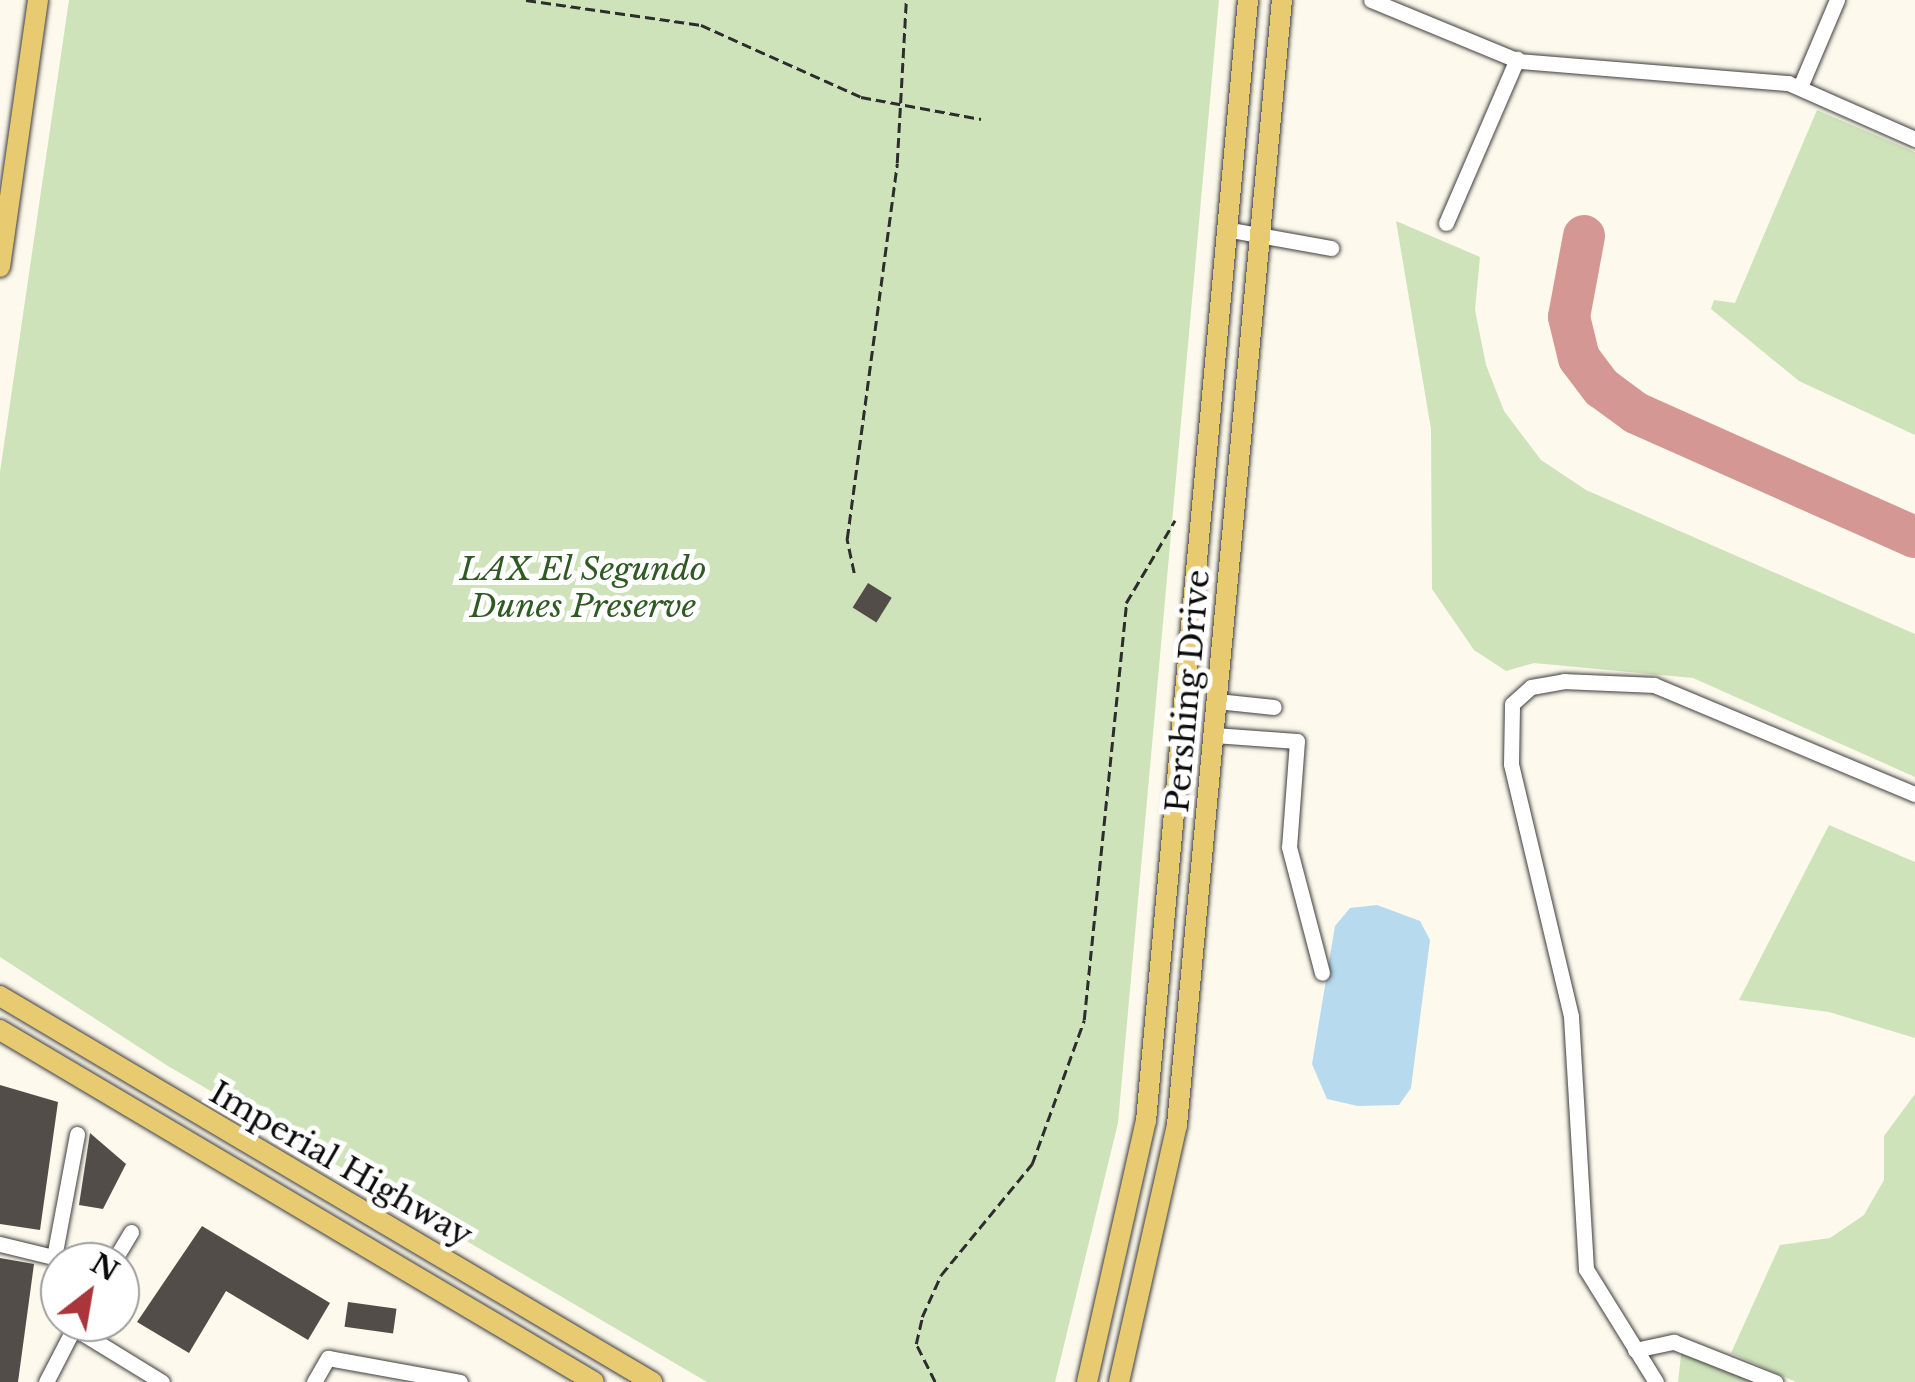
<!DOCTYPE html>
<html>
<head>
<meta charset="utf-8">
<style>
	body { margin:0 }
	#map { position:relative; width:1915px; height:1382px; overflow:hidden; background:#fdf9ec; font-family:"Libre Baskerville",serif }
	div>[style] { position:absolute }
	.green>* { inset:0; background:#cfe3ba }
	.water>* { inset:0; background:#b7daee }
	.taxiway>* { height:42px; margin:-21px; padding:0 21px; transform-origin:21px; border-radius:21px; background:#d49794 }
	.building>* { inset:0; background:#534d49; transform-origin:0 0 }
	.path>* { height:2.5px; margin-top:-1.25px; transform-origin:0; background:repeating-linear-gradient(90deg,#2d2d2d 0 10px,transparent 0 15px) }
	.roads { filter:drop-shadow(0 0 2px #3e3e3e) drop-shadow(0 0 2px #3e3e3e) }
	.minor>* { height:15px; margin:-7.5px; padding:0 7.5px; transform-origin:7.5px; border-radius:7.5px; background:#fff }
	.major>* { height:20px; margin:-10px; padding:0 10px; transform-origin:10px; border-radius:10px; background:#e8ca71 }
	span { translate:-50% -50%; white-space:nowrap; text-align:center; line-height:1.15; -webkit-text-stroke:10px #fff; paint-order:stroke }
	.park-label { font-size:32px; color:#305a24; font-style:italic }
	.street-label { font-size:32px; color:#0b0b0b }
	.north { position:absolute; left:40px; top:1242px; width:100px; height:100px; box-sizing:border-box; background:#fff; border:2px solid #9d9d9d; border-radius:50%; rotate:31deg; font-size:28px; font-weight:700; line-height:40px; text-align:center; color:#0b0b0b }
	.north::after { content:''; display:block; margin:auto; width:35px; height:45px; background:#aa353b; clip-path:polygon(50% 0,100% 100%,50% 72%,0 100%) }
</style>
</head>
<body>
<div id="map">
	<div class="green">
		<i style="clip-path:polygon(69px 0,1219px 0,1118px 1123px,1055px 1382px,707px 1382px,168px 1066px,0 957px,0 472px)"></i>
		<i style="clip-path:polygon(1817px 110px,1915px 152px,1915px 435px,1799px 381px,1711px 309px,1714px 300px,1735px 303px)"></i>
		<i style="clip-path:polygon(1396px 221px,1480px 257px,1475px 310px,1486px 365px,1504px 411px,1541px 460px,1586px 490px,1915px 634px,1915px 777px,1693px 678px,1534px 663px,1506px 671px,1474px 650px,1432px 589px,1431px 429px)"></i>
		<i style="clip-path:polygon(1829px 825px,1915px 862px,1915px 1038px,1829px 1012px,1739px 1000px)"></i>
		<i style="clip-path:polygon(1915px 1094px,1915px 1382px,1796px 1382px,1731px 1353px,1780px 1245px,1830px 1238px,1864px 1215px,1884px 1180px,1884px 1136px)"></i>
		<i style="clip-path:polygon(1682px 1347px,1756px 1382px,1678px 1382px)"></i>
	</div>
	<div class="water">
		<i style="clip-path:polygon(1377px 905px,1420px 921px,1430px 940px,1411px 1088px,1399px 1105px,1358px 1106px,1327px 1099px,1312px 1064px,1335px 926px,1350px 908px)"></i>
	</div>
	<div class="taxiway">
		<i style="left:1584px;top:236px;width:82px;rotate:100.5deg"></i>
		<i style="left:1569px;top:317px;width:42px;rotate:76.3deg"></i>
		<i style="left:1579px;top:358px;width:38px;rotate:53deg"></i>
		<i style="left:1602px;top:388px;width:42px;rotate:36.3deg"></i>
		<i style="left:1636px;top:413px;width:305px;rotate:24deg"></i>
	</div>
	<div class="building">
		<i style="left:868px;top:583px;width:28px;height:29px;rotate:32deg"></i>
		<i style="clip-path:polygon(0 1085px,58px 1102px,40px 1230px,0 1224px)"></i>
		<i style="clip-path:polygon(90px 1133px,126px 1164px,103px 1209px,79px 1205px)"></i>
		<i style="clip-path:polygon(202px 1226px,330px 1303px,308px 1340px,226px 1291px,189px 1353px,137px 1322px)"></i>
		<i style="clip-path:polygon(0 1258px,34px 1264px,18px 1382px,0 1382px)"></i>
		<i style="left:348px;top:1302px;width:49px;height:25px;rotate:8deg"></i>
	</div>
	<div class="path">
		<i style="left:526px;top:0;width:177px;rotate:8.1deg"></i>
		<i style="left:701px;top:25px;width:175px;rotate:24.2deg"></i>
		<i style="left:861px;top:97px;width:122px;rotate:10.4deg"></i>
		<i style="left:854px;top:573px;width:35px;rotate:-102deg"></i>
		<i style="left:847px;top:539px;width:379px;rotate:-82.4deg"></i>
		<i style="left:897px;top:163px;width:163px;rotate:-86.8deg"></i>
		<i style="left:935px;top:1382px;width:42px;rotate:-116.6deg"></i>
		<i style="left:916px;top:1344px;width:28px;rotate:-77deg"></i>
		<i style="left:922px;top:1317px;width:46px;rotate:-65.7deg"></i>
		<i style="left:941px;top:1275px;width:144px;rotate:-50.7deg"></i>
		<i style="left:1032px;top:1164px;width:153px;rotate:-70.1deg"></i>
		<i style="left:1084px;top:1020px;width:419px;rotate:-84.2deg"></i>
		<i style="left:1126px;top:603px;width:96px;rotate:-59.4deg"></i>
	</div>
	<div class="roads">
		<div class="minor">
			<i style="left:1371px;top:0;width:160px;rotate:22.4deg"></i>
			<i style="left:1519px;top:61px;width:270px;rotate:4.7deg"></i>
			<i style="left:1788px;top:83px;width:139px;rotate:23.8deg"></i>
			<i style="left:1800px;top:87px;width:95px;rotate:-67deg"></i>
			<i style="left:1446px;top:223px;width:179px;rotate:-66.6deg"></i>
			<i style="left:1225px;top:229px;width:108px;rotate:10.2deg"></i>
			<i style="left:1217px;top:701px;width:57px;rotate:6deg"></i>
			<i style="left:1214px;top:735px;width:83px;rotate:4.1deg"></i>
			<i style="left:1297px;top:741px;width:106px;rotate:94.3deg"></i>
			<i style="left:1289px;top:847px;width:130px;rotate:75.3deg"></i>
			<i style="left:0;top:1244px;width:76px;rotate:13.7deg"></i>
			<i style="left:55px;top:1252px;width:120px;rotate:-79.4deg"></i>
			<i style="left:113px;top:1262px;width:35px;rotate:-59deg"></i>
			<i style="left:74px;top:1328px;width:103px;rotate:31.5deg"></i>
			<i style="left:1635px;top:1350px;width:40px;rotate:-12deg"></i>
			<i style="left:1674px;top:1342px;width:109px;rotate:21.6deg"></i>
			<i style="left:46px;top:1382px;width:68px;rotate:-62.7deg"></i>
			<i style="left:314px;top:1382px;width:28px;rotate:-60deg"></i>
			<i style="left:328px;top:1358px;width:134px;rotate:10.3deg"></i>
			<i style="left:1656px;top:1382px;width:133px;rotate:-121.8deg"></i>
			<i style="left:1586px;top:1269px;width:253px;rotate:-93.4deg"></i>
			<i style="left:1571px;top:1016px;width:259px;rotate:-103.4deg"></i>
			<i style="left:1511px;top:764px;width:60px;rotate:-89deg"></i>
			<i style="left:1512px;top:704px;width:25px;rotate:-42deg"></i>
			<i style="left:1531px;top:687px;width:34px;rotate:-10deg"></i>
			<i style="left:1564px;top:681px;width:90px;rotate:2.5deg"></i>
			<i style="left:1654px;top:685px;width:283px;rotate:22.7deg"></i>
		</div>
		<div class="major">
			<i style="left:0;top:267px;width:270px;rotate:-81.9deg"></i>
			<i style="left:0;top:996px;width:758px;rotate:30.63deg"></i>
			<i style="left:0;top:1030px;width:690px;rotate:30.65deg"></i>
			<i style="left:1087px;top:1382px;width:268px;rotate:-77.3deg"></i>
			<i style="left:1146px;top:1121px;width:1126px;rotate:-84.8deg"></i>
			<i style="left:1119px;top:1382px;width:263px;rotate:-77.3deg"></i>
			<i style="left:1177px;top:1125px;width:1130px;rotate:-84.67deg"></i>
		</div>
	</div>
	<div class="park-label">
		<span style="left:583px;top:588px">LAX El Segundo<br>Dunes Preserve</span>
	</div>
	<div class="street-label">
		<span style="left:1188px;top:691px;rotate:-85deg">Pershing Drive</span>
		<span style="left:341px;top:1164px;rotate:30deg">Imperial Highway</span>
	</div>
	<div class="north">N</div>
</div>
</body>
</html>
